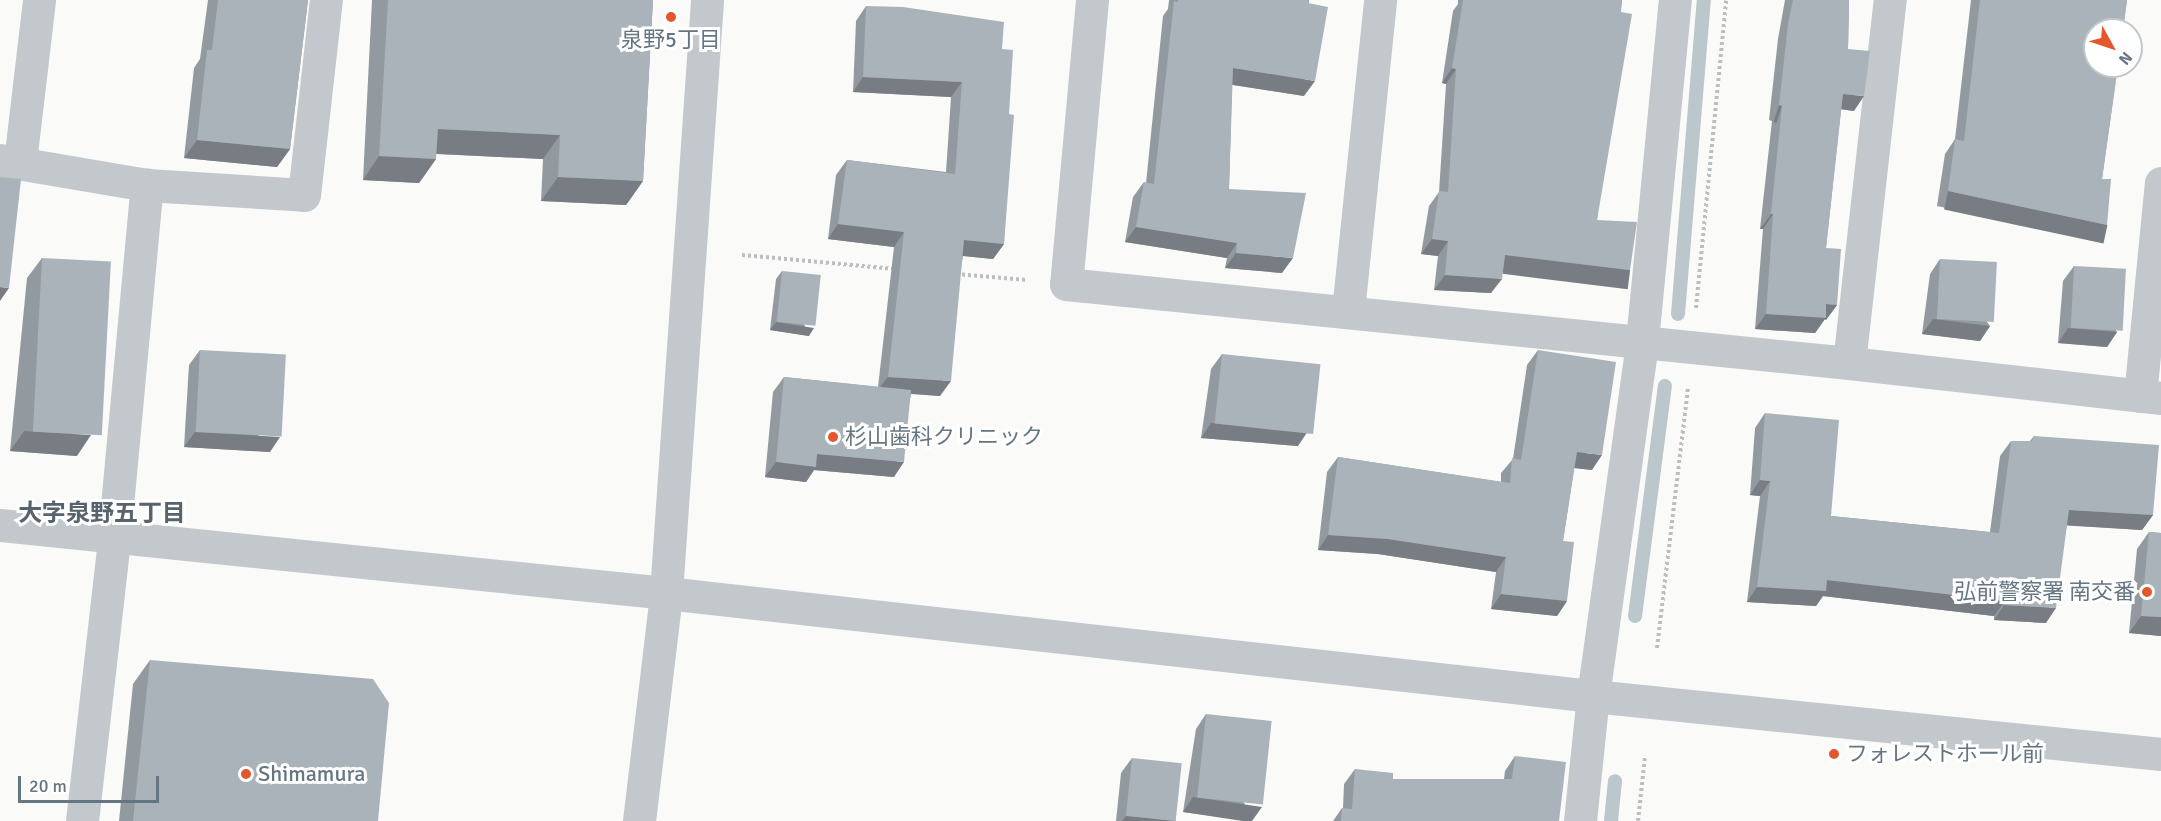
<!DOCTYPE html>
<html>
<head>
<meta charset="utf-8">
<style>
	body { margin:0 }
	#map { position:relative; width:2161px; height:821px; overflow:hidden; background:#fafaf8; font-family:Signika,"Noto Sans JP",sans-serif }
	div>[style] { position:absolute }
	.stream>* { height:14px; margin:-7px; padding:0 7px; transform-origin:7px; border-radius:7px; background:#bbc7cb }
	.path>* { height:4px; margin-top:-2px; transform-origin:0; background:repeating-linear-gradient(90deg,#bbbfc2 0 3px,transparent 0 6px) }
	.minor>* { height:33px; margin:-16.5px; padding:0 16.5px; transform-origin:16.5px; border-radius:16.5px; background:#c3c8cc }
	.tertiary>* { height:33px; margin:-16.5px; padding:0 16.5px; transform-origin:16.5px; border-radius:16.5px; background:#c3c8cc }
	.wall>* { inset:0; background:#929a9f }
	.shaded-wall>* { inset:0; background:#777d82; transform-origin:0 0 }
	.building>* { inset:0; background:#aab3b9; transform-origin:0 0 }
	.dots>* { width:16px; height:16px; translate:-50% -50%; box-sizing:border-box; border:3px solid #fff; border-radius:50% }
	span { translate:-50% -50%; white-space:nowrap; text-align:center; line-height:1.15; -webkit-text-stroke:6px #fff; paint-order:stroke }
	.poi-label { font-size:22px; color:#657683 }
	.left { translate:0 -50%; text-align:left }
	.right { translate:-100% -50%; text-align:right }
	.neighbourhood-label { font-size:24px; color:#57646e; font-weight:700 }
	.north { position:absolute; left:2083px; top:18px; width:60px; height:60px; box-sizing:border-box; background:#fff; border:2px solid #c1c8cd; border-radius:50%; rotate:130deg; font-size:16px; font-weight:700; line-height:24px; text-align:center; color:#657683 }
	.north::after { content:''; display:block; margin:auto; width:21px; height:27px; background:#e4572e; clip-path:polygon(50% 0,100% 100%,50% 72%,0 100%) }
	.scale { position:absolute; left:18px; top:776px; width:141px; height:27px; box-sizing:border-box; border:3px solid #657683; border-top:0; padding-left:8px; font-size:18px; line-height:21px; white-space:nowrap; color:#657683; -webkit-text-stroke:4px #fff; paint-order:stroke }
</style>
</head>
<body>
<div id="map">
	<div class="stream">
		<i style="left:1678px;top:314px;width:315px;rotate:-85.3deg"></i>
		<i style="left:1635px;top:616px;width:232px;rotate:-82.6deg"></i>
		<i style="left:1611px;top:821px;width:40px;rotate:-84.3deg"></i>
	</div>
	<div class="path">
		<i style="left:742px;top:255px;width:154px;rotate:5.2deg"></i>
		<i style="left:956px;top:274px;width:71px;rotate:4.8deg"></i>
		<i style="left:1696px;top:308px;width:309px;rotate:-84.4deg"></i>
		<i style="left:1657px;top:648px;width:263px;rotate:-83.2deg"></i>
		<i style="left:1638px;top:821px;width:64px;rotate:-83.8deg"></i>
	</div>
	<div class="minor">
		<i style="left:1092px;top:0;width:285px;rotate:95.2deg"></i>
		<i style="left:1066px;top:284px;width:787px;rotate:5.76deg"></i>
		<i style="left:1849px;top:363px;width:314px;rotate:6.4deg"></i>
		<i style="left:0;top:160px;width:149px;rotate:9.7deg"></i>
		<i style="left:147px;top:185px;width:157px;rotate:3.6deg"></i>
		<i style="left:304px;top:195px;width:196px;rotate:-83.6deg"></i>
		<i style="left:20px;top:162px;width:163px;rotate:-83.3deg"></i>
		<i style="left:1348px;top:311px;width:313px;rotate:-84.1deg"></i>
		<i style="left:1849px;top:363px;width:365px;rotate:-83.6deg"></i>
		<i style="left:2140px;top:396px;width:214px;rotate:-84.4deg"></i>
		<i style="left:82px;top:821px;width:285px;rotate:-83.5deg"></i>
		<i style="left:114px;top:538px;width:355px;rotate:-84.7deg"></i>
		<i style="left:1580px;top:821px;width:126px;rotate:-84.1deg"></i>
		<i style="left:1593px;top:696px;width:358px;rotate:-82.1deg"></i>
		<i style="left:1642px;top:341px;width:343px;rotate:-84.5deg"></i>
	</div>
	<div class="tertiary">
		<i style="left:0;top:525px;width:669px;rotate:5.83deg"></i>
		<i style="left:666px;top:593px;width:933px;rotate:6.34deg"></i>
		<i style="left:1593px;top:696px;width:571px;rotate:5.83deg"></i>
		<i style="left:639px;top:821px;width:230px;rotate:-83.2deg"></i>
		<i style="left:666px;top:593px;width:594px;rotate:-86.04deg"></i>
	</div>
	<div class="wall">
		<i style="clip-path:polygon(208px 0,308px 0,290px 149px,277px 167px,184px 158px,194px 68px,200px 59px)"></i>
		<i style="clip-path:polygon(372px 0,653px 0,643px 181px,626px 205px,541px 201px,543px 159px,436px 154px,436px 159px,419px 183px,363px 180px)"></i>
		<i style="clip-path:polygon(1169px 0,1309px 0,1304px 96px,1232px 85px,1229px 189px,1282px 273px,1225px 268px,1227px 258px,1125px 242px,1133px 197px,1144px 182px,1146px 183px,1163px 16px,1168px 9px)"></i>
		<i style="clip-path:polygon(1458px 0,1622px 0,1597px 220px,1630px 270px,1620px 285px,1503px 271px,1491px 293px,1434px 290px,1438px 256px,1421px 254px,1429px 206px,1439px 192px,1446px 84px,1442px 83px,1453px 11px,1458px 4px)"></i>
		<i style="clip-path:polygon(1785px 0,1849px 0,1848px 49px,1854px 111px,1841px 109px,1826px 248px,1837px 305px,1826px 320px,1825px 319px,1815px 333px,1755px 329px,1763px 229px,1760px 229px,1772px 121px,1769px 120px,1778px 39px)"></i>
		<i style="clip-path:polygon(1971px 0,2127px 0,2102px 179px,2107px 225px,2096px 240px,1937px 206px,1945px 154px,1955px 139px)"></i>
		<i style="clip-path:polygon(866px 6px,1002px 49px,1009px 114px,1004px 244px,993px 259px,963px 256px,940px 396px,911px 394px,894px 477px,814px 470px,806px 482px,765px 477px,773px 392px,784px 377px,878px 387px,894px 247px,828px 239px,836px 175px,847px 160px,946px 172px,951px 97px,853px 92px,856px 21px)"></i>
		<i style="clip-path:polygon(42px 258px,77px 456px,10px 451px,27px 278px)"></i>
		<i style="clip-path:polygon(1940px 259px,1990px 326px,1980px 341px,1922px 334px,1930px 274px)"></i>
		<i style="clip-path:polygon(2074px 266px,2117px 332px,2107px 347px,2058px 343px,2063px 281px)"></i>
		<i style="clip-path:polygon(782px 271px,809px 336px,770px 330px,776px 279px)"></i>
		<i style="clip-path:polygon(200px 350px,270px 452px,184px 447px,189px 365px)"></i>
		<i style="clip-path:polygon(1538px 350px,1592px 470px,1574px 468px,1563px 541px,1567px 601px,1557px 616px,1491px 609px,1496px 572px,1378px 554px,1318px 550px,1327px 472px,1338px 457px,1501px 482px,1501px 473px,1513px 459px,1527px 365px)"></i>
		<i style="clip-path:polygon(1222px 354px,1298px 446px,1201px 438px,1211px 369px)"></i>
		<i style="clip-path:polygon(1765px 413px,1831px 516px,1990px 532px,2000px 456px,2011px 441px,2030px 441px,2034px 436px,2153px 515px,2142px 530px,2067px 525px,2046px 623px,1994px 620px,1994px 616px,1823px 596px,1816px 606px,1747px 602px,1760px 496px,1750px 495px,1755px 428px)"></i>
		<i style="clip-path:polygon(2149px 532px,2161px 533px,2161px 636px,2129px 633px,2137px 549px)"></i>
		<i style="clip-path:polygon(150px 660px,378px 821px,119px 821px,133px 684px)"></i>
		<i style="clip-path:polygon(1206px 714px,1252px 821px,1183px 812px,1196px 729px)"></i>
		<i style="clip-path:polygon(1515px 756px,1559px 821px,1333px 821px,1342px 808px,1343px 808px,1344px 784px,1355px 769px,1393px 779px,1504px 779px,1505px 771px)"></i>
		<i style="clip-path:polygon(1132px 758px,1176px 821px,1116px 821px,1121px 773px)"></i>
	</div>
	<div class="shaded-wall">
		<i style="clip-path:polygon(1233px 68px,1315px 81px,1304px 96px,1222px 83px)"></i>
		<i style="clip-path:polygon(1452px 68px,1456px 69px,1446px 84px,1442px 83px)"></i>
		<i style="clip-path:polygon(863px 77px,962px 82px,951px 97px,853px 92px)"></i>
		<i style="clip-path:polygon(1843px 94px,1864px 96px,1854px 111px,1832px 108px)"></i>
		<i style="left:1779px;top:105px;width:3px;height:18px;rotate:18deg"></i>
		<i style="clip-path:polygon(438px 129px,560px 135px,543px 159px,421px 153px)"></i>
		<i style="clip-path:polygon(197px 140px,290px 149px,277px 167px,184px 158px)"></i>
		<i style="clip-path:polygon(379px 156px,436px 159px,419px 183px,363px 180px)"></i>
		<i style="clip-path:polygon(558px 177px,643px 181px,626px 205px,541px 201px)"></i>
		<i style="left:1948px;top:191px;width:163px;height:19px;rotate:12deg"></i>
		<i style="clip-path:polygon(1771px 214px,1773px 214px,1763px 229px,1760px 229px)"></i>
		<i style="clip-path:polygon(838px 224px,904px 232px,894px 247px,828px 239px)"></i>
		<i style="clip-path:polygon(1136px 227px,1237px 243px,1227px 258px,1125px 242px)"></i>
		<i style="clip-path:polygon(1432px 239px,1448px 241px,1438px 256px,1421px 254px)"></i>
		<i style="clip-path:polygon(964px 240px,1004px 244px,993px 259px,954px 255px)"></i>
		<i style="clip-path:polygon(1236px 253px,1293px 258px,1282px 273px,1225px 268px)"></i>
		<i style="left:1505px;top:255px;width:126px;height:19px;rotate:7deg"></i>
		<i style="clip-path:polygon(1445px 275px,1502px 279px,1491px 293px,1434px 290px)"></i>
		<i style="clip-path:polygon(0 287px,9px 288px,0 301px)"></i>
		<i style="clip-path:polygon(1826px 304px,1837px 305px,1826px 320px,1825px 319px,1815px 333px,1755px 329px,1766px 314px)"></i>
		<i style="clip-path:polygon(1933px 319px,1990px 326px,1980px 341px,1922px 334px)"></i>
		<i style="clip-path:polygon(776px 322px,814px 328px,809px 336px,770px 330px)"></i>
		<i style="clip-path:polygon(2068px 328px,2117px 332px,2107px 347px,2058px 343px)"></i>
		<i style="clip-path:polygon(888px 377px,951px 381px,940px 396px,877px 391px)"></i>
		<i style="clip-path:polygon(1211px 423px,1308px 431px,1298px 446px,1201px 438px)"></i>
		<i style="clip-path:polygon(24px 431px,91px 435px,77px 456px,10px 451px)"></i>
		<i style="clip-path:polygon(195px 432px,280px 437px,270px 452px,184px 447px)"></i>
		<i style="clip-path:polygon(1577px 452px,1602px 455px,1592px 470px,1566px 467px)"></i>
		<i style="clip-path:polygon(817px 454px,904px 462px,894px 477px,814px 470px,806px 482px,765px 477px,776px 462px)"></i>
		<i style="clip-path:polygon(1760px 480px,1770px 481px,1760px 496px,1750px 495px)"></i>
		<i style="clip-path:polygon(2069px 510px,2153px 515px,2142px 530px,2059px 525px)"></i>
		<i style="clip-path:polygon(1328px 535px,1388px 539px,1506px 557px,1496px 572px,1378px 554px,1318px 550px)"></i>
		<i style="clip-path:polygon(1827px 580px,2005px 601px,1994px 616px,1823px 596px,1816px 606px,1747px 602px,1757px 587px)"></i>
		<i style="clip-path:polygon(1501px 594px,1567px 601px,1557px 616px,1491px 609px)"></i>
		<i style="clip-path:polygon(2004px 605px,2056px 608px,2046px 623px,1994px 620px)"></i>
		<i style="clip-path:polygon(2141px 616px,2161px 617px,2161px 636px,2129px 633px)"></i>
		<i style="clip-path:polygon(1193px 797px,1262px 807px,1252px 821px,1243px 821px,1183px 812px)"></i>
		<i style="clip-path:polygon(1126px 816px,1176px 821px,1122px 821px)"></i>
	</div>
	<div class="building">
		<i style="clip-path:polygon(218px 0,308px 0,290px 149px,197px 140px,207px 50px,212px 50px)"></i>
		<i style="clip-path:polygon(388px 0,653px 0,643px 181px,558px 177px,560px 135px,438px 129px,436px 159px,379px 156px)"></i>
		<i style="clip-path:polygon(1178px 0,1309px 0,1308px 3px,1328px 7px,1315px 81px,1233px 68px,1229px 189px,1306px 193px,1293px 258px,1236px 253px,1237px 243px,1136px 227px,1144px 182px,1154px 184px,1174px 1px,1178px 2px)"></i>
		<i style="clip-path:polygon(1463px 0,1622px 0,1621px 12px,1632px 14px,1597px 220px,1637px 222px,1630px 270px,1505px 255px,1502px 279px,1445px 275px,1448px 241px,1432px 239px,1439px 191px,1448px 192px,1456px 69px,1452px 68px)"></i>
		<i style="clip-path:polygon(1793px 0,1849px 0,1848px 49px,1870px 51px,1864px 96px,1843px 94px,1826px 248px,1841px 249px,1837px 305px,1826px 304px,1826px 318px,1766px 314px,1773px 214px,1771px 214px,1782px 106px,1779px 105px,1788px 24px)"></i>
		<i style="clip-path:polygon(1980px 0,2127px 0,2123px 30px,2095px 30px,2095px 66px,2118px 66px,2102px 179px,2111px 179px,2107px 225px,1948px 191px,1955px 139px,1964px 141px)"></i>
		<i style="clip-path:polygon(866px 6px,903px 7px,1004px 22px,1002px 49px,1013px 50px,1009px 114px,1014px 115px,1004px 244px,964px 240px,951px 381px,888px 377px,904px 232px,838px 224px,847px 160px,955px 174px,962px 82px,863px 77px)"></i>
		<i style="clip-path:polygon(0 177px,21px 179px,9px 288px,0 287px)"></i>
		<i style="left:42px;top:258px;width:69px;height:174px;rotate:3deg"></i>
		<i style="left:1940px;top:259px;width:57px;height:60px;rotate:3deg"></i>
		<i style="left:2074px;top:266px;width:52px;height:62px;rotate:3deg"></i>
		<i style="left:782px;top:271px;width:39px;height:51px;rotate:6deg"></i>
		<i style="left:200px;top:350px;width:86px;height:82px;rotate:3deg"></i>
		<i style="clip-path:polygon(1538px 350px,1616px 362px,1602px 455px,1577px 452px,1563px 541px,1574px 542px,1567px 601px,1501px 594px,1506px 557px,1388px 539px,1328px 535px,1338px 457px,1510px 483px,1512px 458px,1521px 460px)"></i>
		<i style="left:1222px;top:354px;width:99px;height:70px;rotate:6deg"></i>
		<i style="clip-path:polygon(784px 377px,911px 390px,904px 462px,817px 454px,816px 467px,776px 462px)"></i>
		<i style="clip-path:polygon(1765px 413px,1839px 420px,1831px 516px,1999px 533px,2011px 441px,2032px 441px,2034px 436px,2159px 445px,2153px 515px,2069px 510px,2056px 608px,2004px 605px,2005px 601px,1827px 580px,1826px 591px,1757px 587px,1770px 481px,1760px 480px)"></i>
		<i style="clip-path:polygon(2149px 532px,2161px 533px,2161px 617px,2141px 616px)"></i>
		<i style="clip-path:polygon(150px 660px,373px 679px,389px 703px,378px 821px,133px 821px)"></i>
		<i style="left:1206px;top:714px;width:66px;height:84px;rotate:6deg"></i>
		<i style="clip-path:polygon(1515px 756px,1566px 762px,1559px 821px,1341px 821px,1342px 808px,1352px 809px,1355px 769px,1393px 773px,1393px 779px,1512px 779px)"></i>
		<i style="left:1132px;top:758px;width:50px;height:58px;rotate:6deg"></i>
	</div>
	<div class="dots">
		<i style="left:671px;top:17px;background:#e4572e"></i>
		<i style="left:833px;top:437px;background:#e4572e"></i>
		<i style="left:2147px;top:592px;background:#e4572e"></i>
		<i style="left:1834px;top:754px;background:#e4572e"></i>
		<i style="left:246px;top:774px;background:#e4572e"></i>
	</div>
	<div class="poi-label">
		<span style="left:671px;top:40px">泉野5丁目</span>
		<span class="left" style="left:845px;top:437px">杉山歯科クリニック</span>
		<span class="right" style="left:2135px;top:592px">弘前警察署 南交番</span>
		<span class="left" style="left:1846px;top:754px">フォレストホール前</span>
		<span class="left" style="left:258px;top:774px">Shimamura</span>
	</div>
	<div class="neighbourhood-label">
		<span style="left:102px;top:514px">大字泉野五丁目</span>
	</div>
	<div class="north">N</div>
	<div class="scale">20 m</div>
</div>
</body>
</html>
